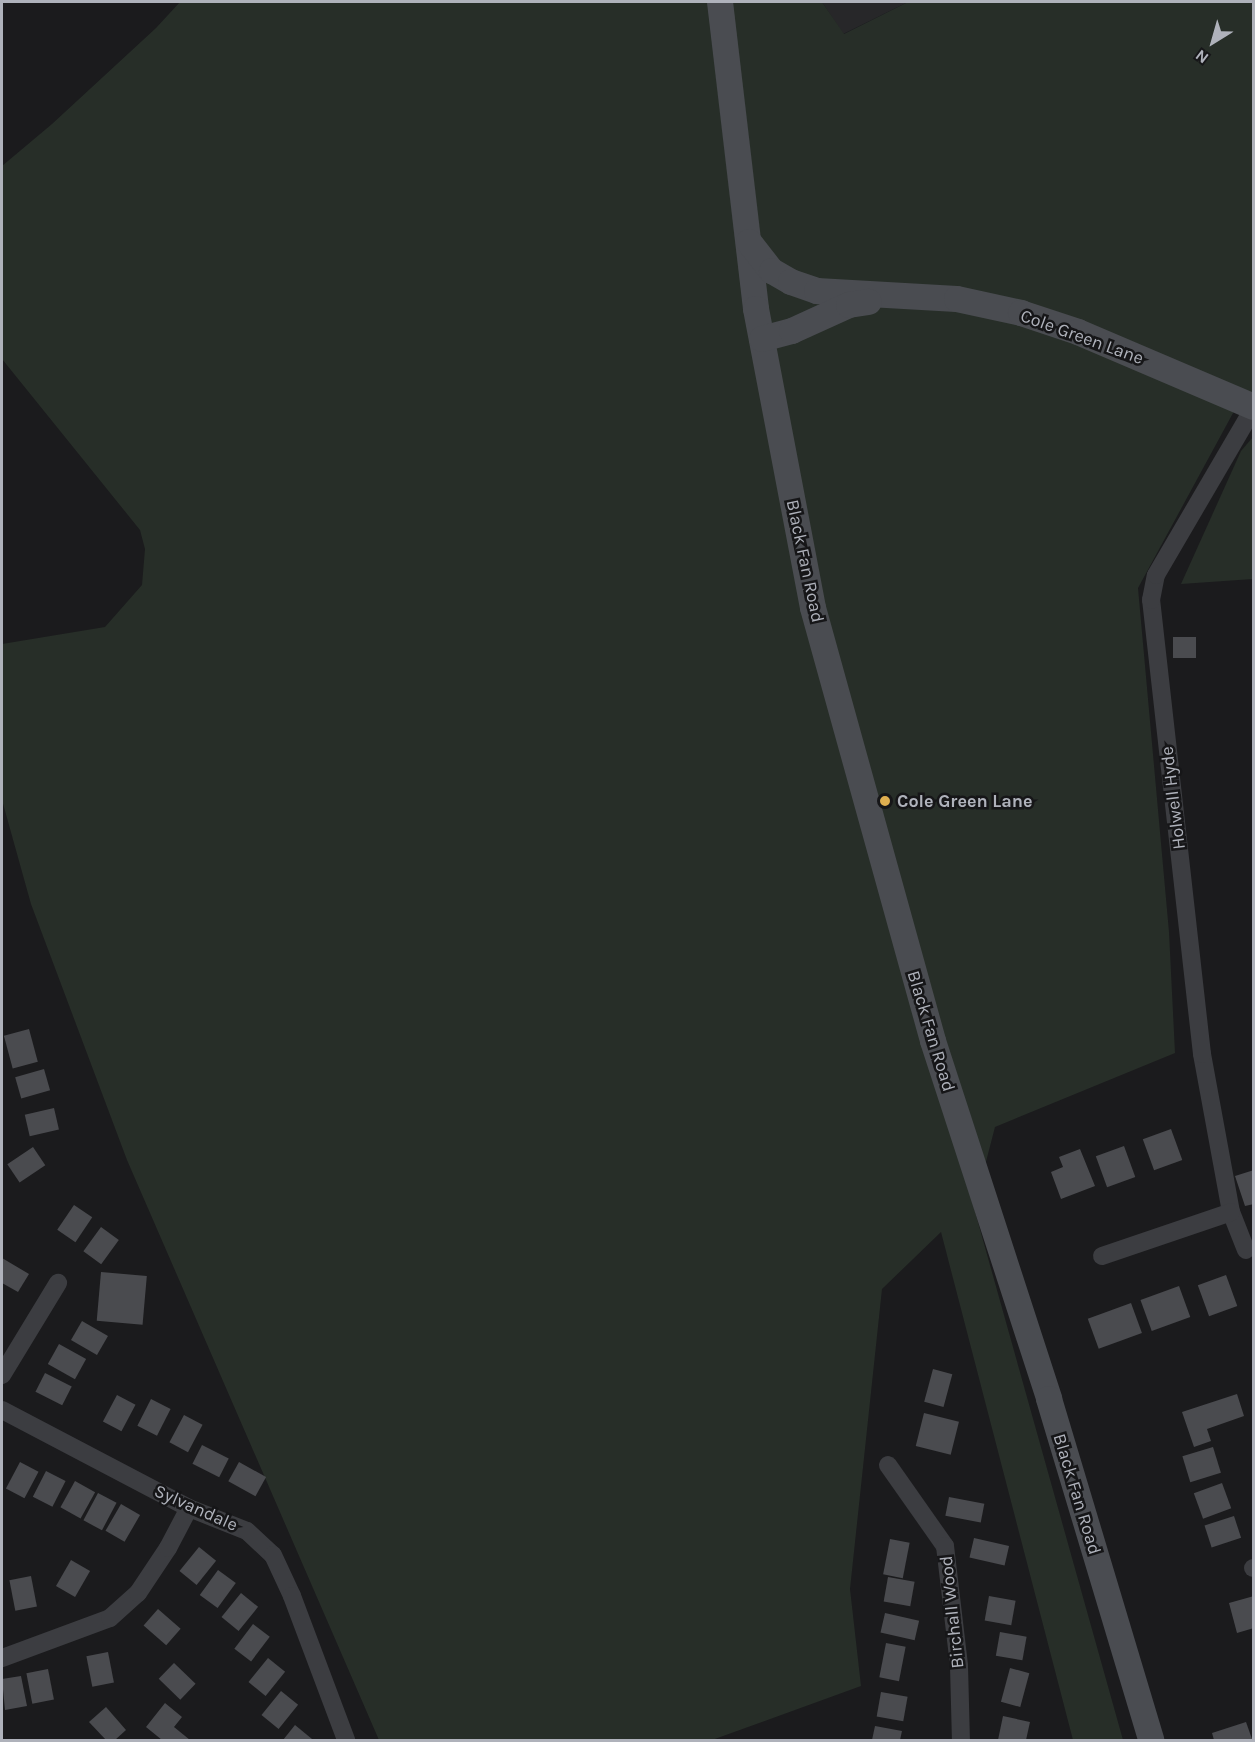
<!DOCTYPE html>
<html>
<head>
<meta charset="utf-8">
<style>
	body { margin:0 }
	#map { position:relative; width:1255px; height:1742px; overflow:hidden; background:#1b1b1d; font-family:Karla,sans-serif }
	div>[style] { position:absolute }
	.built>* { inset:0; background:#272729 }
	.green>* { inset:0; background:#272e28 }
	.building>* { inset:0; background:#4a4b4f; transform-origin:0 0 }
	.street>* { height:18px; margin:-9px; padding:0 9px; transform-origin:9px; border-radius:9px; background:#3c3d41 }
	.secondary>* { height:26px; margin:-13px; padding:0 13px; transform-origin:13px; border-radius:13px; background:#4a4c51 }
	.dots>* { width:16px; height:16px; translate:-50% -50%; box-sizing:border-box; border:3px solid #161618; border-radius:50% }
	span { translate:-50% -50%; white-space:nowrap; text-align:center; line-height:1.15; -webkit-text-stroke:5px #161618; paint-order:stroke }
	.street-label { font-size:18px; color:#afb2bb }
	.poi-label { font-size:18px; color:#afb2bb; font-weight:700 }
	.left { translate:0 -50%; text-align:left }
	.frame { position:absolute; inset:0; border:3px solid #afb2bb; pointer-events:none }
	.north { position:absolute; left:1183px; top:12px; width:60px; height:60px; -webkit-text-stroke:4px #161618; paint-order:stroke; rotate:217deg; font-size:16px; font-weight:700; line-height:24px; text-align:center; color:#afb2bb }
	.north::after { content:''; display:block; margin:auto; width:21px; height:27px; background:#afb2bb; clip-path:polygon(50% 0,100% 100%,50% 72%,0 100%) }
</style>
</head>
<body>
<div id="map">
	<div class="built">
		<i style="clip-path:polygon(822px 2px,908px 2px,843px 34px)"></i>
	</div>
	<div class="green">
		<i style="clip-path:polygon(180px 2px,822px 2px,844px 34px,908px 2px,1253px 2px,1253px 395px,1245px 391px,1138px 588px,1169px 932px,1175px 1053px,995px 1127px,974px 1208px,1123px 1740px,1073px 1740px,941px 1232px,882px 1289px,850px 1589px,861px 1686px,712px 1740px,379px 1740px,127px 1160px,31px 904px,2px 800px,2px 644px,105px 627px,142px 585px,145px 549px,140px 530px,2px 359px,2px 166px,52px 124px,156px 28px)"></i>
		<i style="clip-path:polygon(1253px 437px,1253px 579px,1181px 584px,1241px 451px)"></i>
	</div>
	<div class="building">
		<i style="left:1173px;top:637px;width:23px;height:21px"></i>
		<i style="left:29px;top:1029px;width:34px;height:26px;rotate:75deg"></i>
		<i style="left:44px;top:1069px;width:22px;height:30px;rotate:74deg"></i>
		<i style="left:54px;top:1108px;width:22px;height:30px;rotate:77deg"></i>
		<i style="left:1171px;top:1129px;width:33px;height:30px;rotate:70deg"></i>
		<i style="left:1124px;top:1146px;width:33px;height:30px;rotate:70deg"></i>
		<i style="left:33px;top:1147px;width:22px;height:31px;rotate:56deg"></i>
		<i style="clip-path:polygon(1080px 1149px,1095px 1186px,1061px 1199px,1051px 1172px,1063px 1167px,1059px 1157px)"></i>
		<i style="clip-path:polygon(1254px 1170px,1254px 1204px,1245px 1206px,1235px 1176px)"></i>
		<i style="left:74px;top:1205px;width:22px;height:30px;rotate:34deg"></i>
		<i style="left:101px;top:1227px;width:22px;height:30px;rotate:36deg"></i>
		<i style="clip-path:polygon(2px 1258px,29px 1274px,18px 1292px,2px 1283px)"></i>
		<i style="left:101px;top:1272px;width:46px;height:49px;rotate:5deg"></i>
		<i style="left:1226px;top:1275px;width:33px;height:30px;rotate:70deg"></i>
		<i style="left:1179px;top:1286px;width:33px;height:41px;rotate:70deg"></i>
		<i style="left:1131px;top:1303px;width:32px;height:46px;rotate:70deg"></i>
		<i style="left:82px;top:1321px;width:30px;height:22px;rotate:30deg"></i>
		<i style="left:59px;top:1344px;width:31px;height:23px;rotate:29deg"></i>
		<i style="left:933px;top:1369px;width:20px;height:34px;rotate:15deg"></i>
		<i style="left:45px;top:1373px;width:30px;height:21px;rotate:27deg"></i>
		<i style="clip-path:polygon(1237px 1394px,1244px 1416px,1207px 1429px,1211px 1441px,1194px 1447px,1182px 1412px)"></i>
		<i style="left:117px;top:1395px;width:21px;height:30px;rotate:28deg"></i>
		<i style="left:151px;top:1399px;width:22px;height:30px;rotate:27deg"></i>
		<i style="left:924px;top:1413px;width:36px;height:34px;rotate:14deg"></i>
		<i style="left:184px;top:1415px;width:21px;height:31px;rotate:28deg"></i>
		<i style="left:202px;top:1445px;width:30px;height:21px;rotate:27deg"></i>
		<i style="left:1213px;top:1447px;width:27px;height:32px;rotate:73deg"></i>
		<i style="left:20px;top:1462px;width:21px;height:30px;rotate:28deg"></i>
		<i style="left:239px;top:1462px;width:31px;height:22px;rotate:29deg"></i>
		<i style="left:46px;top:1471px;width:22px;height:29px;rotate:27deg"></i>
		<i style="left:75px;top:1481px;width:23px;height:30px;rotate:29deg"></i>
		<i style="left:1222px;top:1483px;width:27px;height:30px;rotate:70deg"></i>
		<i style="left:98px;top:1493px;width:21px;height:31px;rotate:28deg"></i>
		<i style="left:949px;top:1497px;width:36px;height:19px;rotate:11deg"></i>
		<i style="left:121px;top:1504px;width:22px;height:31px;rotate:30deg"></i>
		<i style="left:1234px;top:1516px;width:23px;height:31px;rotate:72deg"></i>
		<i style="left:974px;top:1538px;width:36px;height:20px;rotate:13deg"></i>
		<i style="left:890px;top:1539px;width:20px;height:36px;rotate:11deg"></i>
		<i style="left:199px;top:1547px;width:22px;height:31px;rotate:39deg"></i>
		<i style="left:71px;top:1560px;width:22px;height:30px;rotate:30deg"></i>
		<i style="left:218px;top:1570px;width:22px;height:31px;rotate:36deg"></i>
		<i style="left:31px;top:1576px;width:31px;height:22px;rotate:79deg"></i>
		<i style="left:888px;top:1577px;width:27px;height:25px;rotate:10deg"></i>
		<i style="left:241px;top:1593px;width:22px;height:31px;rotate:39deg"></i>
		<i style="left:989px;top:1596px;width:27px;height:25px;rotate:10deg"></i>
		<i style="clip-path:polygon(1254px 1596px,1254px 1628px,1237px 1633px,1229px 1603px)"></i>
		<i style="left:158px;top:1609px;width:30px;height:22px;rotate:41deg"></i>
		<i style="left:885px;top:1613px;width:35px;height:20px;rotate:13deg"></i>
		<i style="left:253px;top:1624px;width:21px;height:31px;rotate:37deg"></i>
		<i style="left:1000px;top:1632px;width:27px;height:24px;rotate:10deg"></i>
		<i style="left:886px;top:1643px;width:20px;height:35px;rotate:11deg"></i>
		<i style="left:108px;top:1652px;width:31px;height:22px;rotate:79deg"></i>
		<i style="left:268px;top:1658px;width:22px;height:31px;rotate:39deg"></i>
		<i style="left:174px;top:1663px;width:30px;height:22px;rotate:44deg"></i>
		<i style="left:1010px;top:1668px;width:20px;height:35px;rotate:15deg"></i>
		<i style="left:48px;top:1669px;width:31px;height:22px;rotate:79deg"></i>
		<i style="clip-path:polygon(21px 1676px,27px 1706px,5px 1710px,2px 1679px)"></i>
		<i style="left:281px;top:1691px;width:22px;height:31px;rotate:39deg"></i>
		<i style="left:881px;top:1692px;width:27px;height:25px;rotate:10deg"></i>
		<i style="clip-path:polygon(165px 1703px,182px 1717px,174px 1727px,190px 1740px,162px 1740px,146px 1727px)"></i>
		<i style="clip-path:polygon(106px 1707px,126px 1730px,115px 1740px,106px 1740px,89px 1722px)"></i>
		<i style="clip-path:polygon(1003px 1716px,1030px 1722px,1026px 1740px,998px 1740px)"></i>
		<i style="clip-path:polygon(1246px 1722px,1252px 1739px,1214px 1740px,1212px 1733px)"></i>
		<i style="clip-path:polygon(295px 1725px,312px 1739px,311px 1740px,283px 1740px)"></i>
		<i style="clip-path:polygon(875px 1726px,902px 1731px,900px 1740px,872px 1740px)"></i>
	</div>
	<div class="street">
		<i style="left:1246px;top:1250px;width:41px;rotate:-111.5deg"></i>
		<i style="left:1231px;top:1212px;width:161px;rotate:-100.4deg"></i>
		<i style="left:1202px;top:1054px;width:457px;rotate:-96.4deg"></i>
		<i style="left:1151px;top:600px;width:25px;rotate:-79deg"></i>
		<i style="left:1156px;top:575px;width:194px;rotate:-59.7deg"></i>
		<i style="left:1102px;top:1256px;width:136px;rotate:-18.8deg"></i>
		<i style="left:2px;top:1375px;width:108px;rotate:-58.7deg"></i>
		<i style="left:2px;top:1410px;width:211px;rotate:27.7deg"></i>
		<i style="left:189px;top:1508px;width:62px;rotate:21.6deg"></i>
		<i style="left:247px;top:1531px;width:35px;rotate:43deg"></i>
		<i style="left:273px;top:1555px;width:45px;rotate:65.1deg"></i>
		<i style="left:292px;top:1596px;width:154px;rotate:69.4deg"></i>
		<i style="left:888px;top:1465px;width:99px;rotate:54.9deg"></i>
		<i style="left:945px;top:1546px;width:121px;rotate:83.3deg"></i>
		<i style="left:959px;top:1666px;width:74px;rotate:88.5deg"></i>
		<i style="left:1253px;top:1568px;width:1px"></i>
		<i style="left:2px;top:1658px;width:115px;rotate:-20.3deg"></i>
		<i style="left:110px;top:1618px;width:38px;rotate:-42deg"></i>
		<i style="left:138px;top:1593px;width:54px;rotate:-56.3deg"></i>
		<i style="left:168px;top:1548px;width:45px;rotate:-62.3deg"></i>
	</div>
	<div class="secondary">
		<i style="left:720px;top:2px;width:309px;rotate:83.3deg"></i>
		<i style="left:756px;top:309px;width:304px;rotate:79.2deg"></i>
		<i style="left:813px;top:608px;width:449px;rotate:74.5deg"></i>
		<i style="left:933px;top:1041px;width:376px;rotate:72deg"></i>
		<i style="left:1049px;top:1399px;width:356px;rotate:73.3deg"></i>
		<i style="left:749px;top:242px;width:37px;rotate:52deg"></i>
		<i style="left:772px;top:271px;width:22px;rotate:30deg"></i>
		<i style="left:791px;top:282px;width:28px;rotate:19deg"></i>
		<i style="left:817px;top:291px;width:140px;rotate:3.3deg"></i>
		<i style="left:957px;top:299px;width:66px;rotate:12.3deg"></i>
		<i style="left:1021px;top:313px;width:60px;rotate:18.4deg"></i>
		<i style="left:1078px;top:332px;width:191px;rotate:23.1deg"></i>
		<i style="left:762px;top:339px;width:31px;rotate:-15deg"></i>
		<i style="left:792px;top:331px;width:63px;rotate:-24.5deg"></i>
		<i style="left:849px;top:305px;width:20px;rotate:-9deg"></i>
	</div>
	<div class="dots">
		<i style="left:885px;top:801px;background:#dfaf50"></i>
	</div>
	<div class="street-label">
		<span style="left:1082px;top:337px;rotate:20deg">Cole Green Lane</span>
		<span style="left:805px;top:561px;rotate:78deg">Black Fan Road</span>
		<span style="left:1173px;top:798px;rotate:-97deg">Holwell Hyde</span>
		<span style="left:931px;top:1031px;rotate:73deg">Black Fan Road</span>
		<span style="left:1077px;top:1494px;rotate:73deg">Black Fan Road</span>
		<span style="left:196px;top:1508px;rotate:24deg">Sylvandale</span>
		<span style="left:952px;top:1612px;rotate:-96deg">Birchall Wood</span>
	</div>
	<div class="poi-label">
		<span class="left" style="left:897px;top:801px">Cole Green Lane</span>
	</div>
	<div class="frame"></div>
	<div class="north">N</div>
</div>
</body>
</html>
